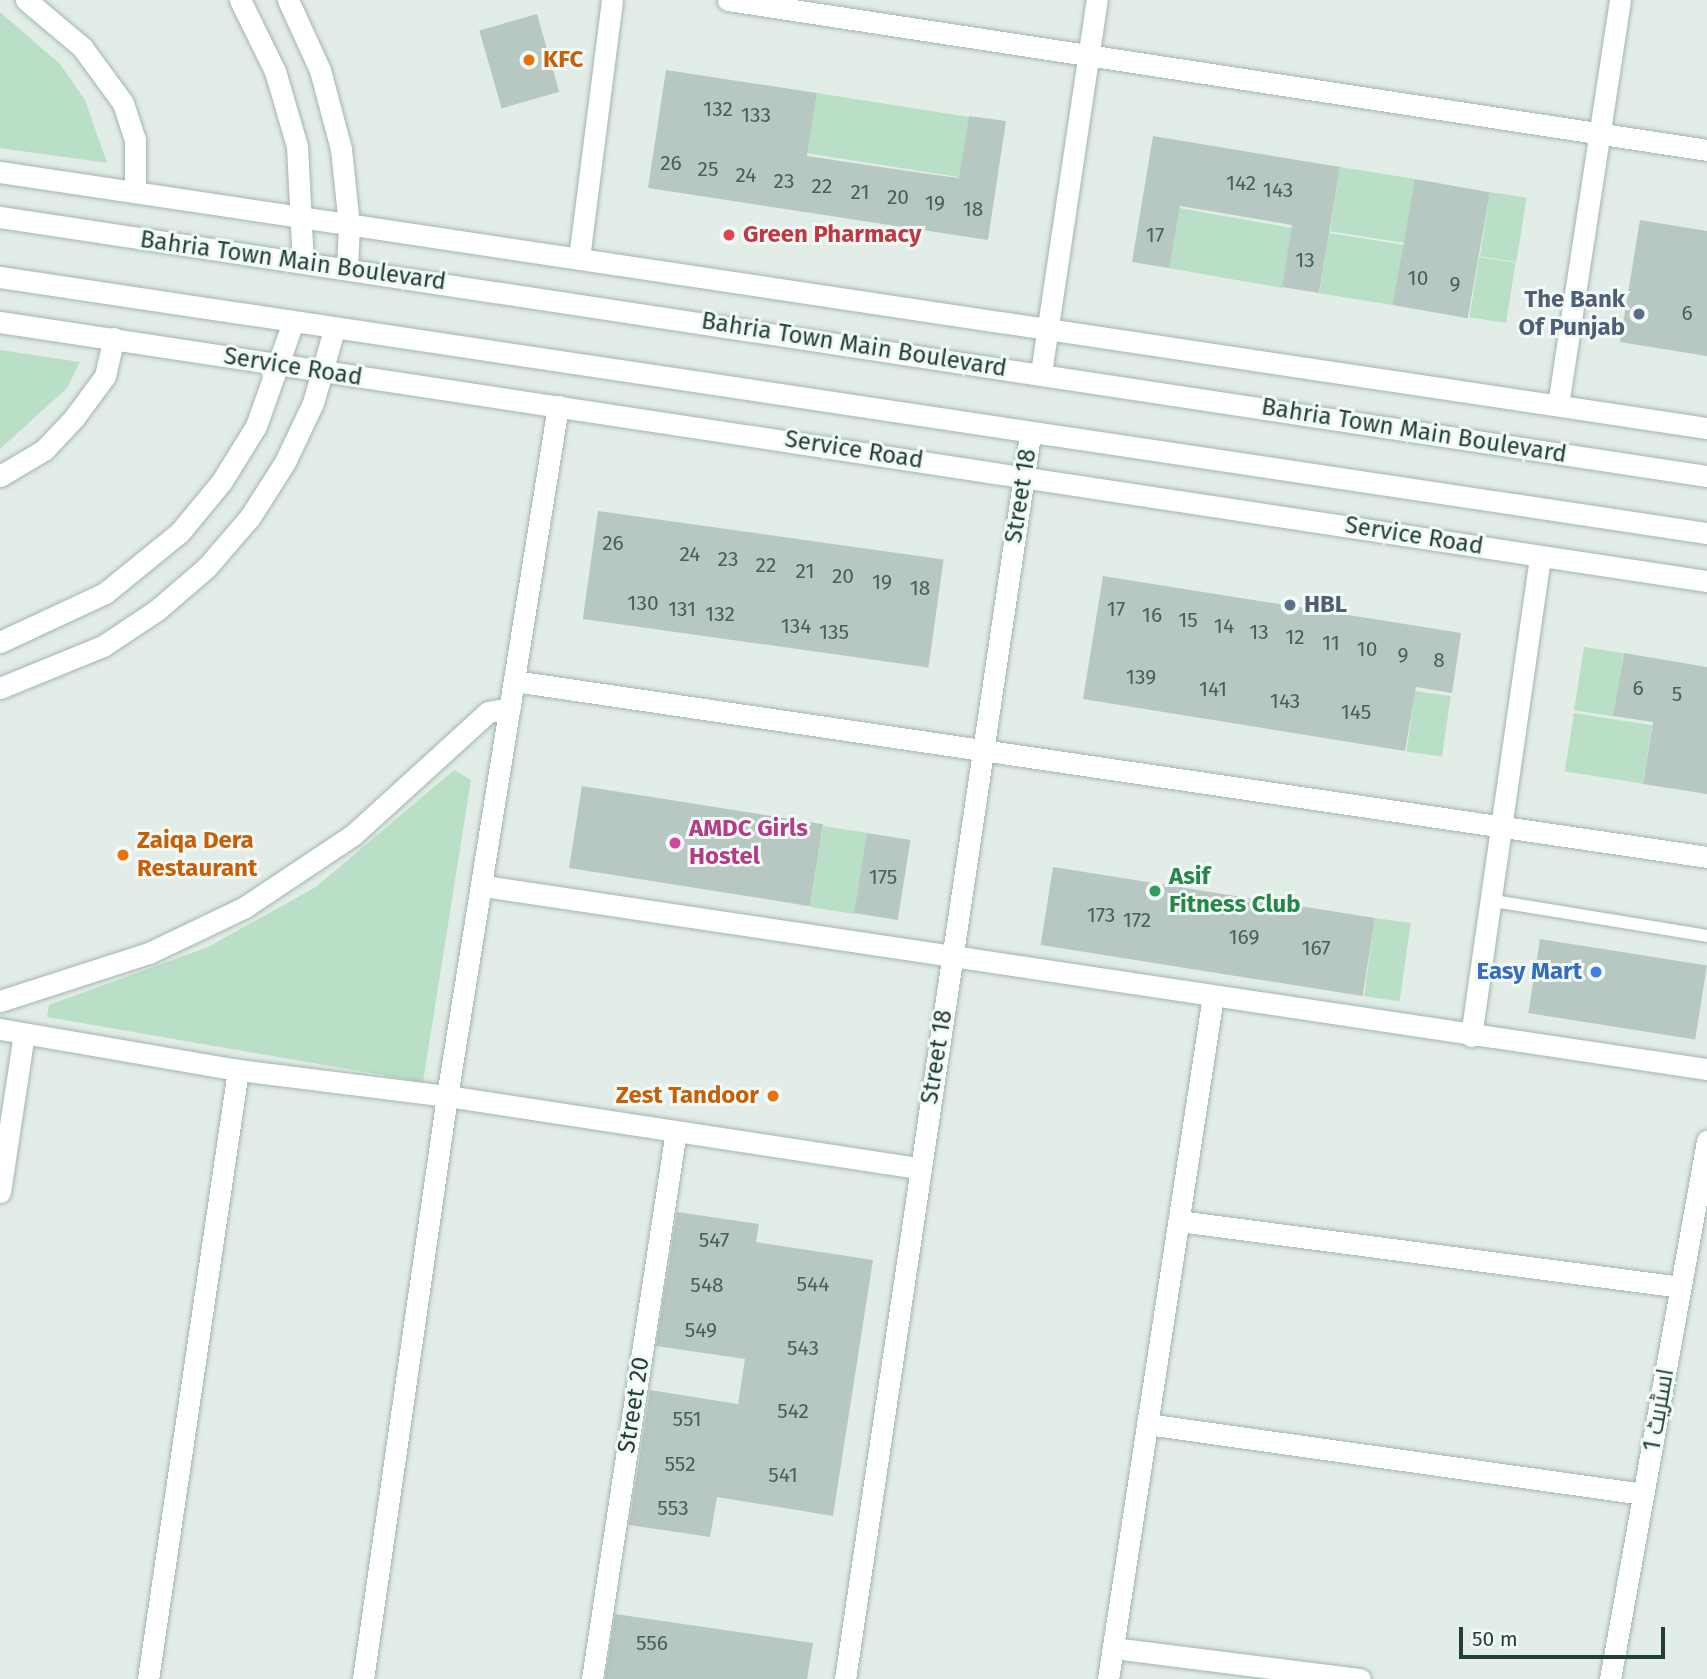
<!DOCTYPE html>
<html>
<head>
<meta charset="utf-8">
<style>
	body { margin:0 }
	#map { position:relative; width:1707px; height:1679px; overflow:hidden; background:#e2ede8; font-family:"Fira Sans",Cairo,sans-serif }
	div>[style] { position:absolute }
	.green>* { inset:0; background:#b9dfc6; transform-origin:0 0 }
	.building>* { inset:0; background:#b7c8c2; transform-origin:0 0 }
	.roads { filter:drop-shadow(0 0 2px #a4b5b0) drop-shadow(0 0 2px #a4b5b0) }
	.lane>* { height:12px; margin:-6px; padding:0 6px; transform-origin:6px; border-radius:6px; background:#fff }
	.street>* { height:21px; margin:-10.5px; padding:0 10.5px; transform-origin:10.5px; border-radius:10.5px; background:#fff }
	.secondary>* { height:21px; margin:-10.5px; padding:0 10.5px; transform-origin:10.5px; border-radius:10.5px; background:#fff }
	.dots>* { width:19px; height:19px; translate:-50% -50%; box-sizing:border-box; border:4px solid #f2f9f6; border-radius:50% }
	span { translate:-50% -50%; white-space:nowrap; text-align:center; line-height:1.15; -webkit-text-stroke:6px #f2f9f6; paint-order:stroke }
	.number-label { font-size:21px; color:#46615b }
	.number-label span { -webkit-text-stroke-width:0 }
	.food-label { font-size:24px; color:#c56008; font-weight:700 }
	.left { translate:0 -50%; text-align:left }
	.right { translate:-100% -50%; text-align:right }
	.health-label { font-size:24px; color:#be3a42; font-weight:700 }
	.street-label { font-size:24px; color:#213f39 }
	.service-label { font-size:24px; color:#4e5e75; font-weight:700 }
	.hotel-label { font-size:24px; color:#b23c85; font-weight:700 }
	.leisure-label { font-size:24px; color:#27864d; font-weight:700 }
	.shop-label { font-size:24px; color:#366cbe; font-weight:700 }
	.scale { position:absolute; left:1459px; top:1627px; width:206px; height:32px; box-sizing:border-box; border:4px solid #213f39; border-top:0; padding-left:9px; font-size:21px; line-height:24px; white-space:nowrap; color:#213f39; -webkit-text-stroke:5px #f2f9f6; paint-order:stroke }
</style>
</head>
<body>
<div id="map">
	<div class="green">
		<i style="clip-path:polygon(0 12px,60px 64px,85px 100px,107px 163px,0 148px)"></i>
		<i style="left:817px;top:93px;width:154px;height:61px;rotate:9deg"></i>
		<i style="left:1340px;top:167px;width:76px;height:65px;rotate:9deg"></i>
		<i style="left:1490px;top:192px;width:37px;height:65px;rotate:9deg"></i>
		<i style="left:1179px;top:208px;width:115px;height:61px;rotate:10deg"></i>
		<i style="left:1329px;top:233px;width:76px;height:61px;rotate:9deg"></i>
		<i style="left:1479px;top:257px;width:37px;height:61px;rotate:9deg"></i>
		<i style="clip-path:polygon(0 350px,80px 362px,67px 388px,0 449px)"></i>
		<i style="left:1584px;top:647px;width:40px;height:64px;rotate:9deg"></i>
		<i style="left:1415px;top:691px;width:36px;height:61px;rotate:8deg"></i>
		<i style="left:1574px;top:713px;width:79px;height:59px;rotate:9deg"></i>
		<i style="clip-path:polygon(454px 770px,471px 780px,423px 1082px,47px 1017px,49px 1005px,208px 947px,316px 887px)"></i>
		<i style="left:823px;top:826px;width:45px;height:82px;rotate:9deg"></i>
		<i style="left:1375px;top:918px;width:36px;height:79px;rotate:8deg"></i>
	</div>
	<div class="building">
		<i style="left:537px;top:14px;width:81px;height:60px;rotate:74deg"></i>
		<i style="clip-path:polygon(666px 70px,817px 93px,807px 156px,921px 173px,959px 178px,969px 116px,1006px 121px,988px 240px,648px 188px)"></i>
		<i style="clip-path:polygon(1153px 136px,1340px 167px,1319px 293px,1282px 287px,1292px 225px,1180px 206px,1169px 268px,1132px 262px)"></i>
		<i style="left:1415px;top:179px;width:76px;height:128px;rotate:10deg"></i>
		<i style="clip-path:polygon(1640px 220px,1707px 231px,1707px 356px,1620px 342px)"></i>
		<i style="left:598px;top:511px;width:349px;height:109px;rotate:8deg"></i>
		<i style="clip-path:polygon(1103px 576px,1461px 633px,1452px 693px,1416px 687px,1405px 751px,1083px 699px)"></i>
		<i style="clip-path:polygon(1624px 653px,1707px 667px,1707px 794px,1643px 784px,1653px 722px,1613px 716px)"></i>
		<i style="left:582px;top:786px;width:244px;height:83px;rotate:9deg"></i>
		<i style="left:867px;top:833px;width:44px;height:81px;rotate:9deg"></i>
		<i style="left:1053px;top:867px;width:326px;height:79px;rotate:9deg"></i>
		<i style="left:1540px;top:939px;width:169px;height:75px;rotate:9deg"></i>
		<i style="clip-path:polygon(677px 1212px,759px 1224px,756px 1242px,873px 1260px,833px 1516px,717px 1497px,710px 1537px,629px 1525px,650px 1390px,738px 1404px,745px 1359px,656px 1346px)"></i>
		<i style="clip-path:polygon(615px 1614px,813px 1643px,807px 1679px,605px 1679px)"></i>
	</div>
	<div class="roads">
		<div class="lane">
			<i style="left:1488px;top:900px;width:222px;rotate:9.3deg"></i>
		</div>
		<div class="street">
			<i style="left:26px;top:0;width:73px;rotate:40deg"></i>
			<i style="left:82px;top:47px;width:69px;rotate:53.8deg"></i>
			<i style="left:123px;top:103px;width:38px;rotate:72deg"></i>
			<i style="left:135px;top:139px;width:53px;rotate:90deg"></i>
			<i style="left:728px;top:0;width:990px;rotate:8.71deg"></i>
			<i style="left:0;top:172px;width:1726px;rotate:8.53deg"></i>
			<i style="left:579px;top:258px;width:260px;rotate:-82.7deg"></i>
			<i style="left:0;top:322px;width:1727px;rotate:8.63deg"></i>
			<i style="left:1041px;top:373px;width:377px;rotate:-81.5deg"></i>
			<i style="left:1558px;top:405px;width:410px;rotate:-81.3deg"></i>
			<i style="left:0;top:476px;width:51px;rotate:-30.6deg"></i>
			<i style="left:44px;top:450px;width:44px;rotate:-46.8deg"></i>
			<i style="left:74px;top:418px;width:52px;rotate:-53.6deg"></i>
			<i style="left:105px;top:376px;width:39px;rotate:-77deg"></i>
			<i style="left:514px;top:681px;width:1206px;rotate:8.39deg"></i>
			<i style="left:484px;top:886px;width:1237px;rotate:8.51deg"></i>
			<i style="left:0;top:1001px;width:157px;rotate:-17.9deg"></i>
			<i style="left:149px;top:953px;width:106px;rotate:-25.6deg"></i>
			<i style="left:245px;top:907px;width:130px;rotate:-33.7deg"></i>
			<i style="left:353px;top:835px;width:183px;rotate:-42.3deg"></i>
			<i style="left:488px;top:712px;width:22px;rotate:-10deg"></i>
			<i style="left:0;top:1029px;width:242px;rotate:9.8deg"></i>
			<i style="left:238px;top:1070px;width:211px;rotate:7.1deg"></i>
			<i style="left:447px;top:1096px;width:478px;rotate:8.7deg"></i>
			<i style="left:1471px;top:1036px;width:485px;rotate:-81.8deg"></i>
			<i style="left:0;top:1192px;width:160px;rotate:-81.4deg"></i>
			<i style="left:1179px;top:1221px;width:506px;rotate:7.49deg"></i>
			<i style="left:1147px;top:1424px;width:501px;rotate:8.03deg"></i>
			<i style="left:1113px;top:1648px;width:249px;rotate:7.2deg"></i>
			<i style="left:148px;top:1679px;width:616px;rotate:-81.59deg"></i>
			<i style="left:363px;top:1679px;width:589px;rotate:-81.8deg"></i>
			<i style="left:447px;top:1096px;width:699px;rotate:-80.86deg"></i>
			<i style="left:592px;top:1679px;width:554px;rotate:-81.29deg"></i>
			<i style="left:845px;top:1679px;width:1258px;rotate:-81.54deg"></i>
			<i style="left:1108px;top:1679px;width:691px;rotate:-81.26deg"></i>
			<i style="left:1610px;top:1679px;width:547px;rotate:-79.78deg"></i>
		</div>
		<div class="secondary">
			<i style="left:240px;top:0;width:79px;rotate:63.8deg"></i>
			<i style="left:275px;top:71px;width:78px;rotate:73.7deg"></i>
			<i style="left:297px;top:146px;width:117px;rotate:87.1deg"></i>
			<i style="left:288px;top:0;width:77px;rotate:65.4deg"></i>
			<i style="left:320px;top:70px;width:82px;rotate:75.1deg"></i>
			<i style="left:341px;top:149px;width:76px;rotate:84deg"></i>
			<i style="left:349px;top:225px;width:44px;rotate:92.6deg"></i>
			<i style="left:0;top:217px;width:1727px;rotate:8.63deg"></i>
			<i style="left:0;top:277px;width:1726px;rotate:8.53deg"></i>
			<i style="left:0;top:642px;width:116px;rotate:-25deg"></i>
			<i style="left:105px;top:593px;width:97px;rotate:-39.1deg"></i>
			<i style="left:180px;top:532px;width:66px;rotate:-50.5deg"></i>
			<i style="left:222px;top:481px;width:65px;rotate:-58.3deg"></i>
			<i style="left:256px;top:426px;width:110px;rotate:-70.4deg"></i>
			<i style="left:0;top:688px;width:111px;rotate:-22.2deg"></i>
			<i style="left:103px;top:646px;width:65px;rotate:-33.7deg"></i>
			<i style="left:157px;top:610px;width:66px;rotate:-40.7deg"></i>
			<i style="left:207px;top:567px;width:66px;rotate:-49.3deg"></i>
			<i style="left:250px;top:517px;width:65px;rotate:-57.5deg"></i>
			<i style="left:285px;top:462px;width:65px;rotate:-64.6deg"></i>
			<i style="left:313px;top:403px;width:76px;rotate:-74deg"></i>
		</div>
	</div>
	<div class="dots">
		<i style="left:529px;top:60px;background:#e8710a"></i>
		<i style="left:729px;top:235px;background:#e0444e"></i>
		<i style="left:1639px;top:314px;background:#5c6f8a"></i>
		<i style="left:1290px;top:605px;background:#5c6f8a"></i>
		<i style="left:675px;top:843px;background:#d1479c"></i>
		<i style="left:123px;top:855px;background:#e8710a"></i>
		<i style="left:1155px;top:891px;background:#2e9e5b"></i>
		<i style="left:1596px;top:972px;background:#3f7fe0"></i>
		<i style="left:773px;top:1096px;background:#e8710a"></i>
	</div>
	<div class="number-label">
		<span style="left:718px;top:109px">132</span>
		<span style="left:756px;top:115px">133</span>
		<span style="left:671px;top:163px">26</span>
		<span style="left:708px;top:169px">25</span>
		<span style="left:746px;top:175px">24</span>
		<span style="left:784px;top:181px">23</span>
		<span style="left:1241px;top:183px">142</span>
		<span style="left:822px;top:186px">22</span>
		<span style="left:1278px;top:190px">143</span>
		<span style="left:860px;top:192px">21</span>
		<span style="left:898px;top:197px">20</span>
		<span style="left:935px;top:203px">19</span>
		<span style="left:973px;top:209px">18</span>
		<span style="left:1155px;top:235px">17</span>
		<span style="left:1305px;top:260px">13</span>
		<span style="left:1418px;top:278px">10</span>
		<span style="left:1455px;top:284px">9</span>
		<span style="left:1687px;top:313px">6</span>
		<span style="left:613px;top:543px">26</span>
		<span style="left:690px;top:554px">24</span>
		<span style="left:728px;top:559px">23</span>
		<span style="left:766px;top:565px">22</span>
		<span style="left:805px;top:571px">21</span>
		<span style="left:843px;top:576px">20</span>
		<span style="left:882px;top:582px">19</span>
		<span style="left:920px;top:588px">18</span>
		<span style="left:643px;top:603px">130</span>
		<span style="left:682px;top:609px">131</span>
		<span style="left:1116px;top:609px">17</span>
		<span style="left:720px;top:614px">132</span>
		<span style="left:1152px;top:615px">16</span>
		<span style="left:1188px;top:620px">15</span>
		<span style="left:796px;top:626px">134</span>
		<span style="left:1224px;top:626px">14</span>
		<span style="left:834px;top:632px">135</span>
		<span style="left:1259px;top:632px">13</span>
		<span style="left:1295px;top:637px">12</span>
		<span style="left:1331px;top:643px">11</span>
		<span style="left:1367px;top:649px">10</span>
		<span style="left:1403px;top:655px">9</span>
		<span style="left:1439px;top:660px">8</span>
		<span style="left:1141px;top:677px">139</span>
		<span style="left:1638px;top:688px">6</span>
		<span style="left:1213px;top:689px">141</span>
		<span style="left:1677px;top:694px">5</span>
		<span style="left:1285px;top:701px">143</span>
		<span style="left:1356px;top:712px">145</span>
		<span style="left:883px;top:877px">175</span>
		<span style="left:1101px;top:915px">173</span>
		<span style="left:1137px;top:920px">172</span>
		<span style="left:1244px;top:937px">169</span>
		<span style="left:1316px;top:948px">167</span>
		<span style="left:714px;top:1240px">547</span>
		<span style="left:813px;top:1284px">544</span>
		<span style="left:707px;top:1285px">548</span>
		<span style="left:701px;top:1330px">549</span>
		<span style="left:803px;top:1348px">543</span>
		<span style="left:793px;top:1411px">542</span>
		<span style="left:687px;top:1419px">551</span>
		<span style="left:680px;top:1464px">552</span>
		<span style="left:783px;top:1475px">541</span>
		<span style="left:673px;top:1508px">553</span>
		<span style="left:652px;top:1643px">556</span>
	</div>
	<div class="food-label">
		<span class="left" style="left:543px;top:60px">KFC</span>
		<span class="left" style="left:137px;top:855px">Zaiqa Dera<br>Restaurant</span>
		<span class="right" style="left:759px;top:1096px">Zest Tandoor</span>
	</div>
	<div class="health-label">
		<span class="left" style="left:743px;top:235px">Green Pharmacy</span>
	</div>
	<div class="street-label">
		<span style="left:293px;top:261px;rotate:8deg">Bahria Town Main Boulevard</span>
		<span style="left:854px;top:345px;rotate:9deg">Bahria Town Main Boulevard</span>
		<span style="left:293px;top:367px;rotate:9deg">Service Road</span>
		<span style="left:1414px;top:431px;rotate:9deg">Bahria Town Main Boulevard</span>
		<span style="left:854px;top:450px;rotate:9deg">Service Road</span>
		<span style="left:1021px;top:496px;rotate:-81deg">Street 18</span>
		<span style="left:1414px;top:536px;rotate:9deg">Service Road</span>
		<span style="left:937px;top:1057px;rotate:-81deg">Street 18</span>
		<span style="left:634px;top:1405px;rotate:-81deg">Street 20</span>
		<span style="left:1659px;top:1410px;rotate:-80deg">اسٹریٹ 1</span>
	</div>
	<div class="service-label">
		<span class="right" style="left:1625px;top:314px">The Bank<br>Of Punjab</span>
		<span class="left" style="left:1304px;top:605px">HBL</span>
	</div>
	<div class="hotel-label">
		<span class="left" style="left:689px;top:843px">AMDC Girls<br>Hostel</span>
	</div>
	<div class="leisure-label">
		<span class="left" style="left:1169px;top:891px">Asif<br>Fitness Club</span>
	</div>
	<div class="shop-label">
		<span class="right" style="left:1582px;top:972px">Easy Mart</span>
	</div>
	<div class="scale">50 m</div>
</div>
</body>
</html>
